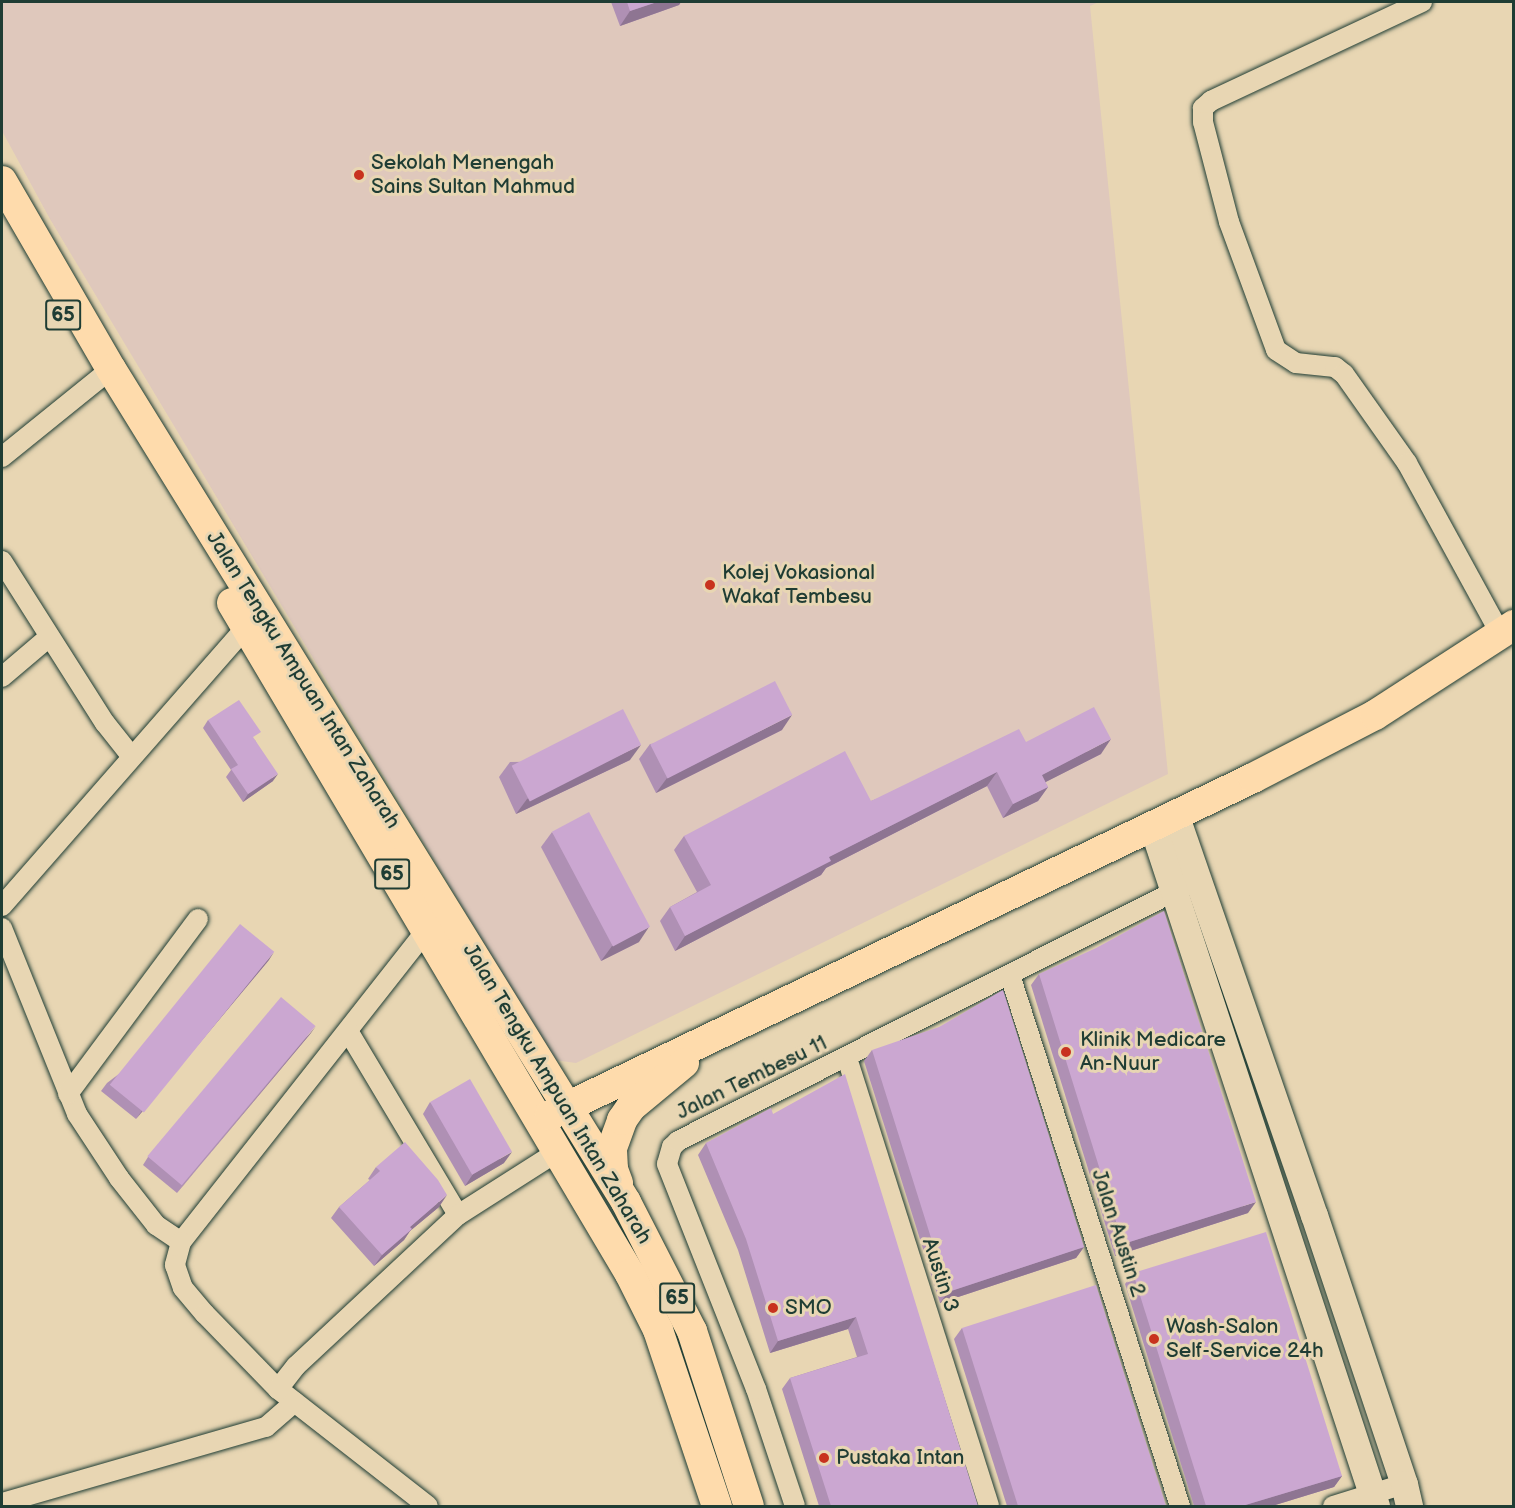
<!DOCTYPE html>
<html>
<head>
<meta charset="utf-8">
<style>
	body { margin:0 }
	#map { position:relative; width:1515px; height:1508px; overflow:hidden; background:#e8d6b3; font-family:"Balsamiq Sans",sans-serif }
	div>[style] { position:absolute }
	.built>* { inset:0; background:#dfc8bc }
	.roads { filter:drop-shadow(0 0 2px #1f3d34) drop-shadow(0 0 2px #1f3d34) }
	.street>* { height:20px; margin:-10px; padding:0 10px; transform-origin:10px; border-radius:10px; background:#e8d6b3 }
	.secondary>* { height:27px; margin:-13.5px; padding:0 13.5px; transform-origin:13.5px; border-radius:13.5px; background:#e8d6b3 }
	.primary>* { height:30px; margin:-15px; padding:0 15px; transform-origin:15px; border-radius:15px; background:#fedbac }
	.wall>* { inset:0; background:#af90b4 }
	.shaded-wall>* { inset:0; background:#8e7592 }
	.building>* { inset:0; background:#cba7d1; transform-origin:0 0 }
	.dots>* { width:16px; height:16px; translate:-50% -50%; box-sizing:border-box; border:3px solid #e8d6b3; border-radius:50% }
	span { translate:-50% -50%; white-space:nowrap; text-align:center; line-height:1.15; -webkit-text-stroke:6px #e8d6b3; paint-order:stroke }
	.shield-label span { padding:2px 4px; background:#e8d6b3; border:2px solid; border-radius:4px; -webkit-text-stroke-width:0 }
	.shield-label { font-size:20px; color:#1f3d34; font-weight:700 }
	.poi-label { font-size:21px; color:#1f3d34 }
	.left { translate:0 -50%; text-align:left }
	.street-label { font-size:21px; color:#1f3d34 }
	.frame { position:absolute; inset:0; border:3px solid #1f3d34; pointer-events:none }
</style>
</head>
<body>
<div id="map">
	<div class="built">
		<i style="clip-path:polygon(2px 2px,1099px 2px,1090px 6px,1168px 774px,576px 1063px,554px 1060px,50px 219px,2px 131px)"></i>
	</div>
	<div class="roads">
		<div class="street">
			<i style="left:1422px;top:2px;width:233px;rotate:154.9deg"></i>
			<i style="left:1211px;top:101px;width:11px;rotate:139deg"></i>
			<i style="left:1203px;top:108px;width:14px;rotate:90deg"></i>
			<i style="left:1203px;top:122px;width:103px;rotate:75.4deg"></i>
			<i style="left:1229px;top:222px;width:136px;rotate:69.8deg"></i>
			<i style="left:1276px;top:350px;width:24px;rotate:33deg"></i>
			<i style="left:1296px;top:363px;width:39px;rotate:6deg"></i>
			<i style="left:1335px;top:367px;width:11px;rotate:38deg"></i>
			<i style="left:1344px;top:374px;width:109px;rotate:54.7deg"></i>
			<i style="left:1407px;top:463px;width:196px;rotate:61.3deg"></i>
			<i style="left:2px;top:457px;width:140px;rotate:-38.9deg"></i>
			<i style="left:2px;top:561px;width:192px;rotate:57.6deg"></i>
			<i style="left:105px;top:723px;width:43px;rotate:51.5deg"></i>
			<i style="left:2px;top:677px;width:62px;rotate:-40.4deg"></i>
			<i style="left:2px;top:906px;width:371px;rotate:-48.8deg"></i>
			<i style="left:246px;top:627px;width:11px;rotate:-34deg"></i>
			<i style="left:2px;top:928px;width:201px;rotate:68deg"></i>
			<i style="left:77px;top:1114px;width:77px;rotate:56.7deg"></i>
			<i style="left:119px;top:1178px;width:60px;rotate:51.8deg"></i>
			<i style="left:156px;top:1225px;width:30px;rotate:34deg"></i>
			<i style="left:425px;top:932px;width:395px;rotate:128.2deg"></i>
			<i style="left:181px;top:1242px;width:24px;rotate:105deg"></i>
			<i style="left:175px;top:1265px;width:24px;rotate:71deg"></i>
			<i style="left:183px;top:1288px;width:34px;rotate:50deg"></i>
			<i style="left:205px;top:1314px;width:105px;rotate:45.8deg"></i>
			<i style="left:278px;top:1389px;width:190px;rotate:38deg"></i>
			<i style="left:1010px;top:975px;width:558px;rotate:72.25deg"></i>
			<i style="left:348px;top:1031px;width:214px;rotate:59.1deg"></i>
			<i style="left:847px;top:1058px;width:470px;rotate:72.4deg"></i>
			<i style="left:68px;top:1094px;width:218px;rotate:-53.4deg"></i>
			<i style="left:278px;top:1389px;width:29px;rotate:-52deg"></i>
			<i style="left:296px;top:1366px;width:221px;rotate:-43deg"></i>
			<i style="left:458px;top:1215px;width:117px;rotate:-32.5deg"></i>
			<i style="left:2px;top:1503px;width:275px;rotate:-16.1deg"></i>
			<i style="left:266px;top:1427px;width:38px;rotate:-41deg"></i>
			<i style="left:795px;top:1506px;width:123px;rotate:-108.4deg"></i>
			<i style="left:756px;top:1389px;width:242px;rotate:-111.6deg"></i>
			<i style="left:667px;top:1164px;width:18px;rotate:-74deg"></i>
			<i style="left:672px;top:1147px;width:8px;rotate:-45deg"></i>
			<i style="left:678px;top:1141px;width:568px;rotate:-26.7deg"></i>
			<i style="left:1333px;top:1506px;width:74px;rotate:-17.2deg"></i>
		</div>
		<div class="secondary">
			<i style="left:1175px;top:814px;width:424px;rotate:70.9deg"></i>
			<i style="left:1314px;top:1215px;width:284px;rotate:71.5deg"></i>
			<i style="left:1404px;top:1484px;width:23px;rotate:77deg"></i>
			<i style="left:1152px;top:825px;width:717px;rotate:71.79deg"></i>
		</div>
		<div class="primary">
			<i style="left:2px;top:181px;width:217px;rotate:59.9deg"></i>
			<i style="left:111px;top:369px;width:979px;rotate:58.27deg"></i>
			<i style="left:626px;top:1202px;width:145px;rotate:62.9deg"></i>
			<i style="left:692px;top:1331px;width:184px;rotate:72deg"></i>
			<i style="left:232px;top:603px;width:780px;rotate:59.33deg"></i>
			<i style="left:630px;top:1274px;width:63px;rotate:63.4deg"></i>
			<i style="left:658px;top:1330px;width:186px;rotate:71.5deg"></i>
			<i style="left:550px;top:1115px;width:780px;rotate:-25.61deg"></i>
			<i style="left:1253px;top:778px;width:137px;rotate:-27.3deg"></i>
			<i style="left:1375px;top:715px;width:166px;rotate:-32.9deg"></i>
			<i style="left:618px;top:1183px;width:15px;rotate:-110deg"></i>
			<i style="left:613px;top:1169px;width:21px;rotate:-93deg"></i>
			<i style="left:612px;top:1148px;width:30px;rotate:-70deg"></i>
			<i style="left:622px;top:1120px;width:16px;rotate:-55deg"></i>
			<i style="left:631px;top:1107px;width:69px;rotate:-39.7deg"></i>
		</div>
	</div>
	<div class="wall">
		<i style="clip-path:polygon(611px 2px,681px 2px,679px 5px,620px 26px)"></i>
		<i style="clip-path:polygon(208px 720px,255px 740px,273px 781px,243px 802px,226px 777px,231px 770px,203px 728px)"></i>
		<i style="clip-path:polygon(782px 730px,656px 793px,639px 759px,650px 744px)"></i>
		<i style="clip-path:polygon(1026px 742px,1101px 754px,1045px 782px,1048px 787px,1038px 801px,1003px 818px,987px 786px,826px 868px,821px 875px,675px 951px,660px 921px,670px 907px,697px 892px,674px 850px,684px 836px,871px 801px)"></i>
		<i style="clip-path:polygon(630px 760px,516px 814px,499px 777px,510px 762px)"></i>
		<i style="clip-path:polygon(552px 832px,639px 942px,601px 961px,541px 847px)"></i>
		<i style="clip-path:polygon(269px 960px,136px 1119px,101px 1091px,107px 1083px)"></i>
		<i style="clip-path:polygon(1039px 974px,1248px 1213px,1115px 1256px,1031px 985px)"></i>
		<i style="clip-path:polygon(311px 1033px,177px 1193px,143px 1165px,148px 1157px)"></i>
		<i style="clip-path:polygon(872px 1050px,1084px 1247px,1076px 1258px,940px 1303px,864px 1061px)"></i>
		<i style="clip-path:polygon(430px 1102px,504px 1163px,465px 1186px,423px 1114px)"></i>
		<i style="clip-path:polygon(773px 1114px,978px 1506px,819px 1506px,782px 1389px,790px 1378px,857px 1357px,848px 1329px,770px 1353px,738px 1250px,698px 1155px,706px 1143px)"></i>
		<i style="clip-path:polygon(376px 1167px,439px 1207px,410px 1231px,404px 1240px,374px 1266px,331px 1218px,339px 1207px,370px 1180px,368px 1179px)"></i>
		<i style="clip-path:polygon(1133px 1273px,1342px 1476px,1334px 1487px,1272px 1506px,1194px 1506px,1125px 1284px)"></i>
		<i style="clip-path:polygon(962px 1328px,1166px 1506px,1007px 1506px,954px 1339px)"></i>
	</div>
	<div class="shaded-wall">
		<i style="clip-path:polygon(657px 2px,681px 2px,679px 5px,620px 26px,630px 11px)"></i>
		<i style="clip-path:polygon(792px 715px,782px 730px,656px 793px,667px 778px)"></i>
		<i style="clip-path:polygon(1111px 739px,1101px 754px,1032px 789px,1042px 775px)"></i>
		<i style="clip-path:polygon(641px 745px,630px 760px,516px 814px,527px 799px)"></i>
		<i style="clip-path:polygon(997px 772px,987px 786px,826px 868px,821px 875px,675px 951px,685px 936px,829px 857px)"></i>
		<i style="clip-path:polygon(278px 774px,273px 781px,243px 802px,248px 794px)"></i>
		<i style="clip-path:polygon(1048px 787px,1038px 801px,1003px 818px,1013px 804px)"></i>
		<i style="clip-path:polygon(649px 927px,639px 942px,601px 961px,612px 946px)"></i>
		<i style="clip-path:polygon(274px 952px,269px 960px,136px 1119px,141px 1112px)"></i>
		<i style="clip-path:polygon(316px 1026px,311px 1033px,177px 1193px,183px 1186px)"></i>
		<i style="clip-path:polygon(512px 1152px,504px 1163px,465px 1186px,473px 1174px)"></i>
		<i style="clip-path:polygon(447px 1195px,439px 1207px,410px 1231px,404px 1240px,374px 1266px,382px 1255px,410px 1227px)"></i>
		<i style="clip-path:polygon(1256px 1202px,1248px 1213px,1115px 1256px,1123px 1244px)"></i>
		<i style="clip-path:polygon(1084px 1247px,1076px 1258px,940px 1303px,948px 1292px)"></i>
		<i style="clip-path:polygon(856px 1317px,848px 1329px,770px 1353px,778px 1341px)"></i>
		<i style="clip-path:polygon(1342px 1476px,1334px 1487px,1272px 1506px,1242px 1506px)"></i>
	</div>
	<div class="building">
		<i style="clip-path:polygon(627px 2px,657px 2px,630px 11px)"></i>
		<i style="left:775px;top:681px;width:38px;height:140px;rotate:63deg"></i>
		<i style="clip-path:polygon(239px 700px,261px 732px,253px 737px,278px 774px,248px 794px,231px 769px,238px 765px,208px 720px)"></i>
		<i style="clip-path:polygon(1094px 707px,1111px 739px,1042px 775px,1048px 787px,1013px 804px,997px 772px,829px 857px,831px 861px,685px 936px,670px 907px,711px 885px,684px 836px,845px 751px,871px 801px,1019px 729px,1026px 742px)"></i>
		<i style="left:623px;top:709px;width:40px;height:125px;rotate:63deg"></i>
		<i style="left:589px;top:812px;width:130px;height:42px;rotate:62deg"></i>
		<i style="clip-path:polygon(1164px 911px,1256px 1202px,1123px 1244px,1039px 974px,1096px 948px)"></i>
		<i style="left:240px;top:924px;width:44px;height:207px;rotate:39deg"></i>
		<i style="clip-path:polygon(1003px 990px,1084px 1247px,948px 1292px,872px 1050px,939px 1027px)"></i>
		<i style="left:281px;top:997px;width:45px;height:208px;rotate:40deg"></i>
		<i style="clip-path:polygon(845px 1074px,978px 1506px,831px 1506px,790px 1378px,868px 1354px,856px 1317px,778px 1341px,746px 1239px,706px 1143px,771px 1108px,773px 1114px)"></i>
		<i style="left:470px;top:1079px;width:84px;height:46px;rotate:60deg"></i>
		<i style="clip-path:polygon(405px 1142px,438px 1180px,447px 1195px,410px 1227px,412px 1229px,382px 1255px,339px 1207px,380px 1171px,376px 1167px)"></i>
		<i style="clip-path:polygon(1266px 1232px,1342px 1476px,1242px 1506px,1206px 1506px,1133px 1273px)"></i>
		<i style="clip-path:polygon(1096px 1285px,1166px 1506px,1018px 1506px,962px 1328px)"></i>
	</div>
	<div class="dots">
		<i style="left:359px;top:175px;background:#c8321e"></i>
		<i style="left:710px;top:585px;background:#c8321e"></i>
		<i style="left:1066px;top:1052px;background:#c8321e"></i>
		<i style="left:773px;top:1308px;background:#c8321e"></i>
		<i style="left:1154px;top:1339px;background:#c8321e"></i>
		<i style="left:824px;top:1458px;background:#c8321e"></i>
	</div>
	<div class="shield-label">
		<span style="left:63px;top:315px">65</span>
		<span style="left:392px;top:874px">65</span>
		<span style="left:677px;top:1298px">65</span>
	</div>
	<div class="poi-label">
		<span class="left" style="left:371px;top:175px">Sekolah Menengah<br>Sains Sultan Mahmud</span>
		<span class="left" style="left:722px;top:585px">Kolej Vokasional<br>Wakaf Tembesu</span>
		<span class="left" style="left:1080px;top:1052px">Klinik Medicare<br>An-Nuur</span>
		<span class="left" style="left:785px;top:1308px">SMO</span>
		<span class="left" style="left:1166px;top:1339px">Wash-Salon<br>Self-Service 24h</span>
		<span class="left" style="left:836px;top:1458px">Pustaka Intan</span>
	</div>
	<div class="street-label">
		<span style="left:303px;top:680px;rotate:58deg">Jalan Tengku Ampuan Intan Zaharah</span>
		<span style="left:752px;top:1078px;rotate:-26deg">Jalan Tembesu 11</span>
		<span style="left:557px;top:1094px;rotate:59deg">Jalan Tengku Ampuan Intan Zaharah</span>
		<span style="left:1118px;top:1233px;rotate:72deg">Jalan Austin 2</span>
		<span style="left:940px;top:1275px;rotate:72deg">Austin 3</span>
	</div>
	<div class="frame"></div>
</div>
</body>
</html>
